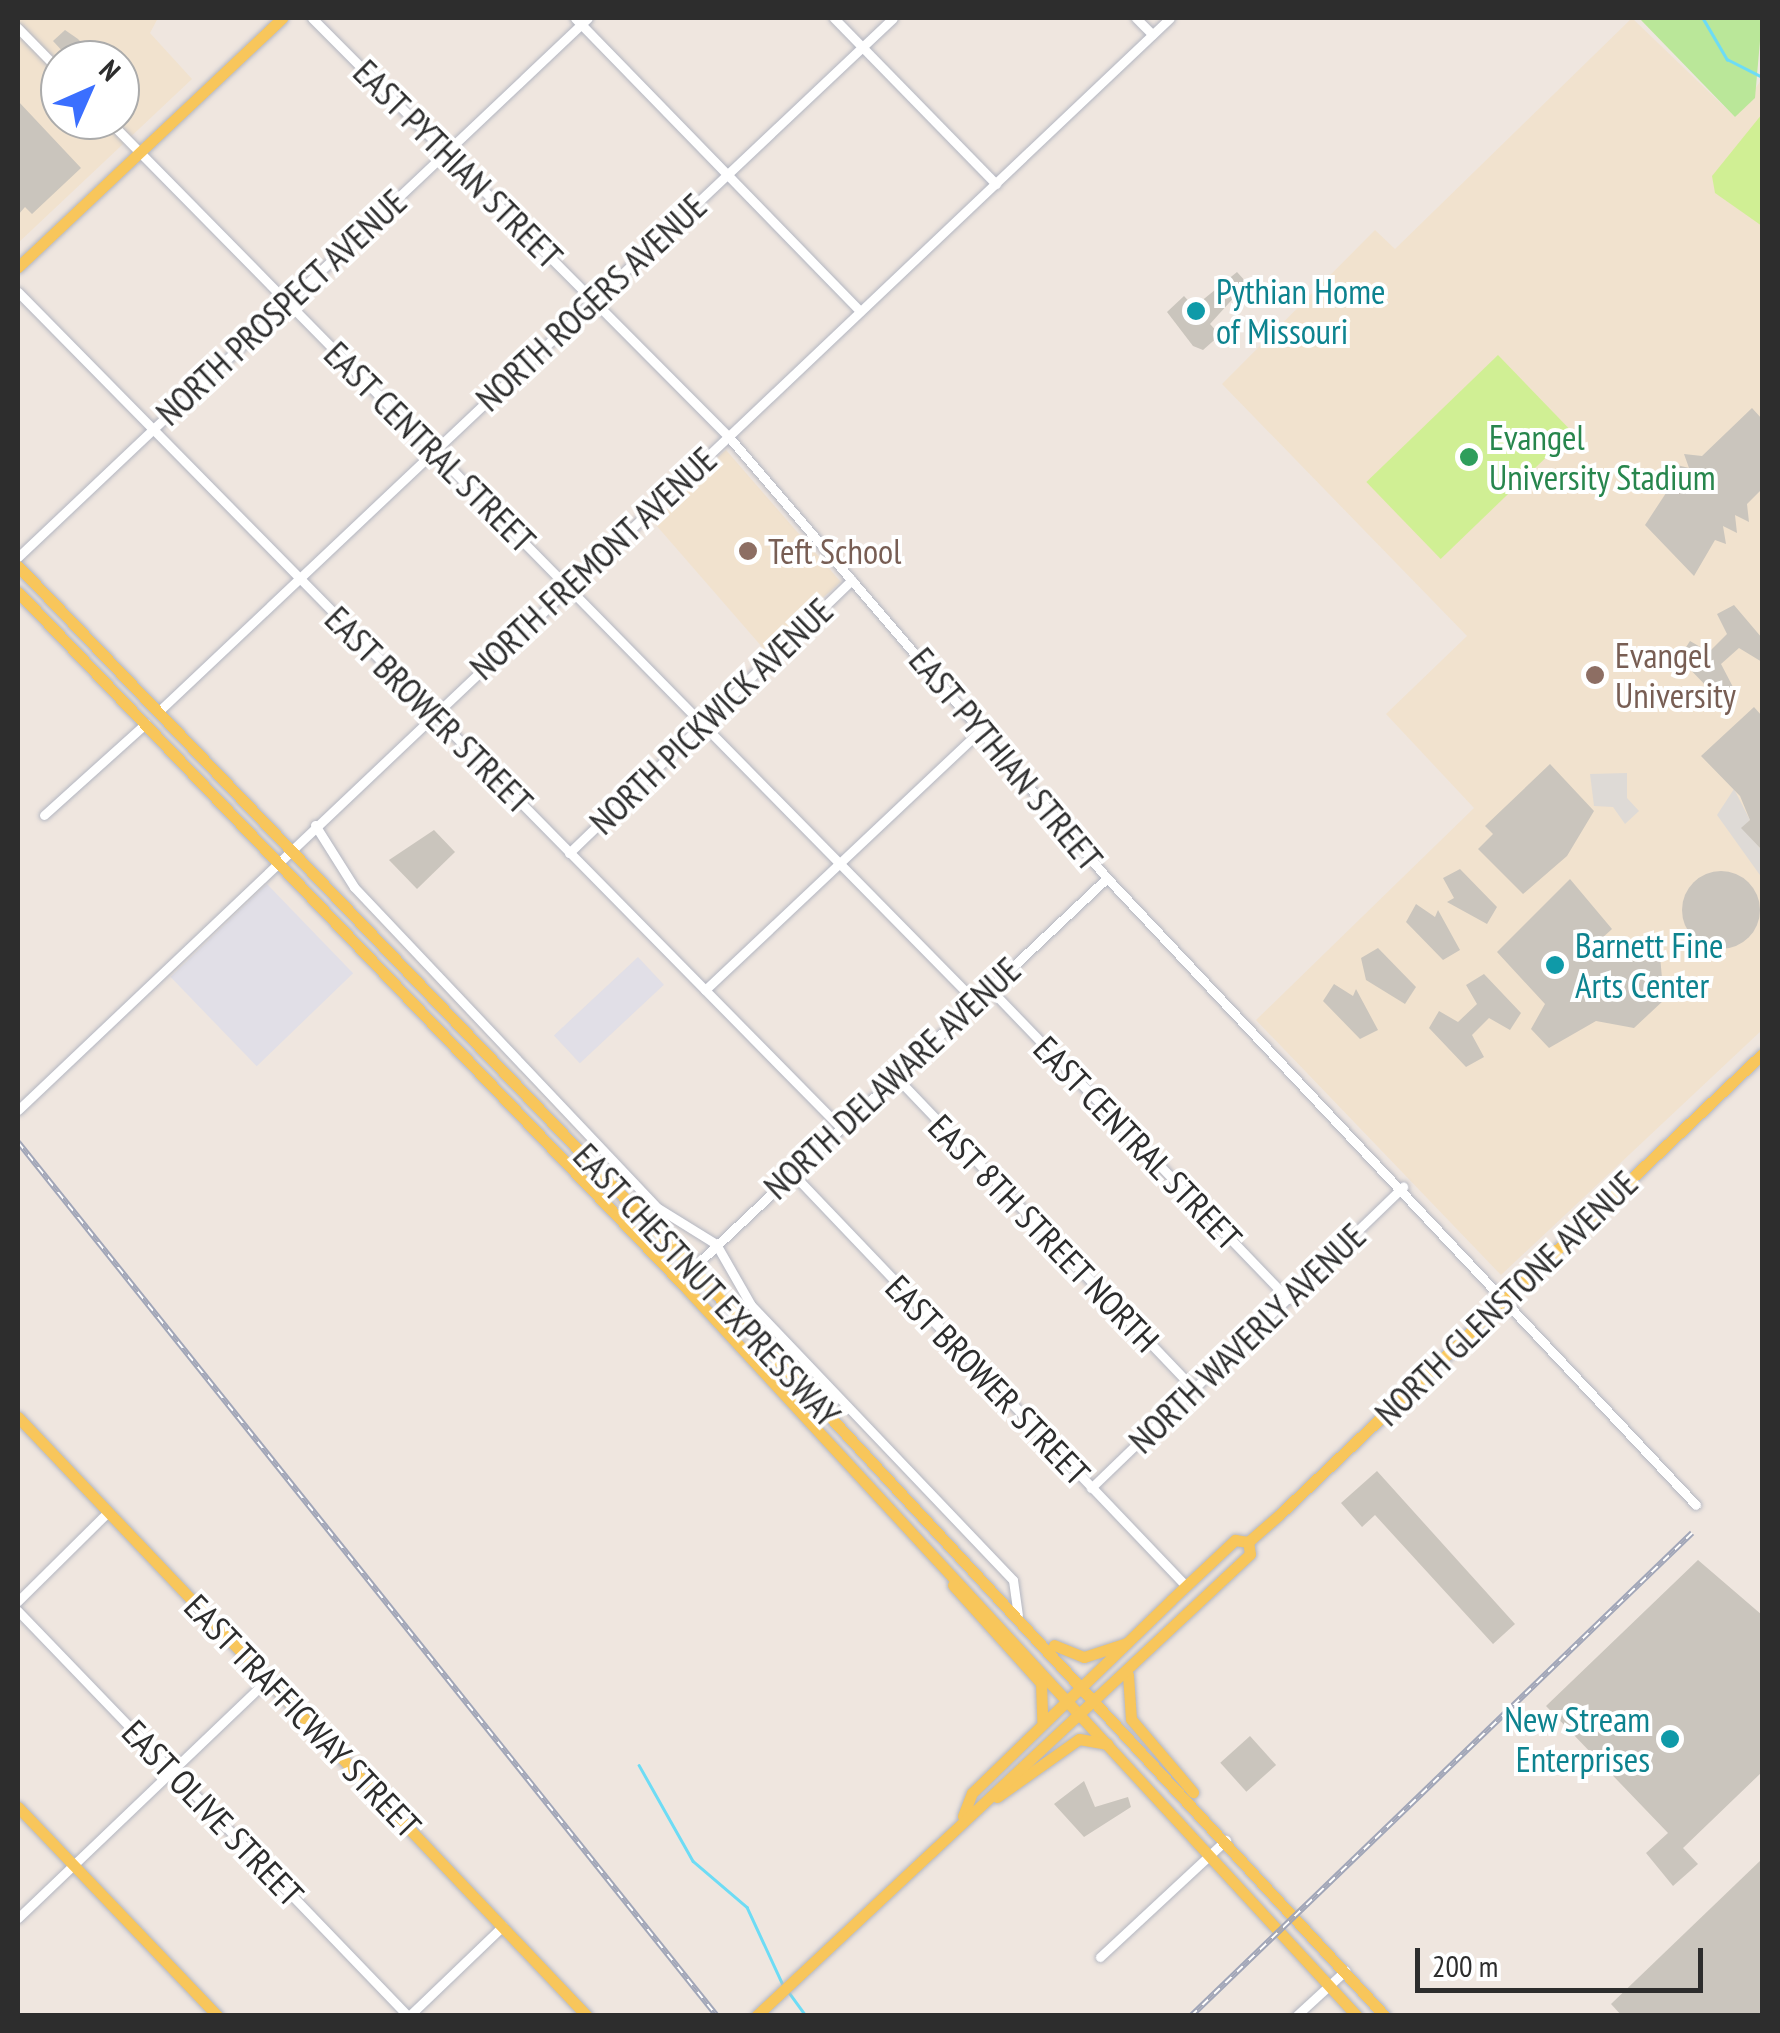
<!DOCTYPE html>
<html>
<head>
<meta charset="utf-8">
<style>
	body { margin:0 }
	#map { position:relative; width:1780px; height:2033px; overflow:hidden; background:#efe6df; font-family:"PT Sans Narrow",sans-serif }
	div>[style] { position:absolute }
	.industrial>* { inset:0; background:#e1dfe7; transform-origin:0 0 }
	.education>* { inset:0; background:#f1e2ce; transform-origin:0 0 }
	.green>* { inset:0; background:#bae799 }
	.pitch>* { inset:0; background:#d0ef94; transform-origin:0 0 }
	.plaza>* { inset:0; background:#dedad6 }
	.stream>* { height:2.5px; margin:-1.25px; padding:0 1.25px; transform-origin:1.25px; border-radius:1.25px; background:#6ddcf5 }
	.building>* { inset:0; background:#cac5bd; transform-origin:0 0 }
	.round { border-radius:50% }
	.roads { filter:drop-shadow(0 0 2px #b3b6c1) drop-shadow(0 0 2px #b3b6c1) }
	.minor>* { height:9px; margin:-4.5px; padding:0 4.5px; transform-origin:4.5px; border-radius:4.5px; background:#fff }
	.major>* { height:11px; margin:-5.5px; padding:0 5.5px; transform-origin:5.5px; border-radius:5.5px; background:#f8c65b }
	.rail>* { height:6px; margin-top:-3px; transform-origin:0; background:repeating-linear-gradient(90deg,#fff 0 8px,#a1a6b8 0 16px); box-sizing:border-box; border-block:2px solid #a1a6b8 }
	.dots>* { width:28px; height:28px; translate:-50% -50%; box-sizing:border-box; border:5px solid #fff; border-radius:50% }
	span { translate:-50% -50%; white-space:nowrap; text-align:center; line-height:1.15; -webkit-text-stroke:8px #fff; paint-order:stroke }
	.street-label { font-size:35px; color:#2d2d2d }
	.culture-label { font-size:35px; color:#0d838f }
	.left { translate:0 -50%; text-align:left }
	.right { translate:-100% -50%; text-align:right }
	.leisure-label { font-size:35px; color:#27864d }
	.education-label { font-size:35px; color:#785e54 }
	.frame { position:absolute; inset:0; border:20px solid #2d2d2d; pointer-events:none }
	.north { position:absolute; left:40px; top:40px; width:100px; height:100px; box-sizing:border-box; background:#fff; border:2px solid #ababab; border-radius:50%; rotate:45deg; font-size:28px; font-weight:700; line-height:40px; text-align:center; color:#2d2d2d }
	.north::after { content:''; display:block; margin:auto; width:35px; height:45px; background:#3b6fff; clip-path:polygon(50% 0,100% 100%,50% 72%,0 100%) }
	.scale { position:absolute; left:1415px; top:1948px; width:288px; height:45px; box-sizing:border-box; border:5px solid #2d2d2d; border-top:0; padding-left:12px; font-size:30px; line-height:35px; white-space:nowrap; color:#2d2d2d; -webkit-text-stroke:8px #fff; paint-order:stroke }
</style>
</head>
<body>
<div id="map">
	<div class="industrial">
		<i style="left:267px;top:884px;width:124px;height:134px;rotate:46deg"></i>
		<i style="left:638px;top:957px;width:38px;height:115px;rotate:47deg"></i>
	</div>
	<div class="education">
		<i style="clip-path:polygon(evenodd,18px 18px,158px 18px,150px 33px,192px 79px,18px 243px,18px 18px,60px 60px,120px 60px,120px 120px,60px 120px,60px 60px)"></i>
		<i style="clip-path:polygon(1632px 18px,1735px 117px,1762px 79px,1762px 1030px,1501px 1275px,1256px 1020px,1474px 808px,1386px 714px,1467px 636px,1222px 384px,1375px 230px,1395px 249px)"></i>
		<i style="left:726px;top:450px;width:175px;height:102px;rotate:49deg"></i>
	</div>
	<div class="green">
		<i style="clip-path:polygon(1639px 18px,1762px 18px,1755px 98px,1735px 117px)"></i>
	</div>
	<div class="pitch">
		<i style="clip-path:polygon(1762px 114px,1762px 226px,1715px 193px,1712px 176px)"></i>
		<i style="left:1498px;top:355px;width:107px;height:183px;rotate:46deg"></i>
	</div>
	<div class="plaza">
		<i style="clip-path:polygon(1627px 773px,1627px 798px,1639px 811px,1625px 824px,1613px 807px,1594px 806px,1590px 774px)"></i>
		<i style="clip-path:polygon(1734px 789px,1750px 820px,1742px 828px,1762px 850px,1762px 878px,1717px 815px)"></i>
	</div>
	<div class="stream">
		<i style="left:1703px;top:18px;width:48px;rotate:59.7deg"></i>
		<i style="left:1727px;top:59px;width:39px;rotate:27deg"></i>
		<i style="left:639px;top:1765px;width:110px;rotate:60.6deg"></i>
		<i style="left:693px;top:1861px;width:71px;rotate:40.4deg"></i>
		<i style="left:747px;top:1907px;width:86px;rotate:65.2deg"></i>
		<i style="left:788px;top:1991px;width:31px;rotate:54deg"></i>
	</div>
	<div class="building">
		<i style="clip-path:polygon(65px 30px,78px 39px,98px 60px,66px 55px,53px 41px)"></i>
		<i style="clip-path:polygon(18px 101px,81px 168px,32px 214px,25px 207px,18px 215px)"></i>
		<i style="clip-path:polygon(1237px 272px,1247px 283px,1210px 324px,1220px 335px,1203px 350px,1193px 346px,1167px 312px,1184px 296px,1194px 307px)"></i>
		<i style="clip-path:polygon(1752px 408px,1762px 419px,1762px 489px,1747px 504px,1749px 522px,1735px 515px,1737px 533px,1723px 526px,1726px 544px,1715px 540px,1694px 576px,1645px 525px,1666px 493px,1660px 476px,1677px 478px,1673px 464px,1689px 468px,1684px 454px,1702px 456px)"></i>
		<i style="clip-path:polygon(1734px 605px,1762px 638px,1762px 662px,1739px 648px,1721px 664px,1733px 687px,1716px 696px,1679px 658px,1690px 641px,1709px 652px,1727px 634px,1717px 614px)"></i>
		<i style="clip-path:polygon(1754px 707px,1762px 716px,1762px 850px,1741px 828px,1750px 820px,1740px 796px,1701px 756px)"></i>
		<i style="clip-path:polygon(1550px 764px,1594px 811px,1567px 856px,1523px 894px,1478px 849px,1493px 834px,1485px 826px)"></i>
		<i style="clip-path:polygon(434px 830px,455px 852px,417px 889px,389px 860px)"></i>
		<i style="clip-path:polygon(1460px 869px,1497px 907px,1487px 924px,1447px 902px,1454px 898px,1443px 878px)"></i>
		<i class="round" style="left:1682px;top:871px;width:78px;height:78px"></i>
		<i style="clip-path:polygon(1570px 879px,1612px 929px,1600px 940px,1613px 954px,1660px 956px,1664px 1000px,1634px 1028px,1596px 1021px,1549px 1048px,1531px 1029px,1545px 1004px,1497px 952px)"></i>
		<i style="clip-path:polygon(1416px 904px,1435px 917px,1438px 910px,1460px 950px,1443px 960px,1406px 922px)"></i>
		<i style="clip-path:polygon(1378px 948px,1416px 987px,1405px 1004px,1366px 980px,1361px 958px)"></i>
		<i style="clip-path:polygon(1484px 974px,1521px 1013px,1510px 1030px,1489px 1018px,1472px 1035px,1484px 1057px,1466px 1067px,1429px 1028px,1439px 1011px,1458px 1022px,1477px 1004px,1466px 985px)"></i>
		<i style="clip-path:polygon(1334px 984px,1353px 996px,1356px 989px,1378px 1030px,1360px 1039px,1323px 1001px)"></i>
		<i style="clip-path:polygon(1377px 1471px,1515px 1624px,1493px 1644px,1375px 1515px,1362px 1527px,1341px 1503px)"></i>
		<i style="clip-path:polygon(1698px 1560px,1762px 1615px,1762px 1772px,1683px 1848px,1698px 1864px,1673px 1886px,1646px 1853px,1668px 1833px,1546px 1706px)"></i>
		<i style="left:1250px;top:1736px;width:39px;height:40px;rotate:48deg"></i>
		<i style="clip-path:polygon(1084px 1781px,1095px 1807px,1128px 1797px,1131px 1807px,1084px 1837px,1054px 1804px)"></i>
		<i style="clip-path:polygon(1762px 1859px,1762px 2016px,1622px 2016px,1611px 2004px)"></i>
	</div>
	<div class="roads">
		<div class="minor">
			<i style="left:312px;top:18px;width:590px;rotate:45.14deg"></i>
			<i style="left:728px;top:436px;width:582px;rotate:49.39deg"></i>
			<i style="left:1107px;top:878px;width:860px;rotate:46.79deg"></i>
			<i style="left:575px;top:18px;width:409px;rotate:45.8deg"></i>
			<i style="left:834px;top:18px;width:232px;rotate:45.7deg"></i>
			<i style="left:1136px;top:18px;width:23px;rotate:45deg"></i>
			<i style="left:18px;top:28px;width:60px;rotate:45.7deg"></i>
			<i style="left:108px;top:120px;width:1233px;rotate:45.46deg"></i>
			<i style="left:18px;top:292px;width:1172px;rotate:45.45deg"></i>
			<i style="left:18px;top:557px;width:784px;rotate:-43.4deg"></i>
			<i style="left:159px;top:711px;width:1009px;rotate:-43.35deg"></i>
			<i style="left:44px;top:815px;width:137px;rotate:-42deg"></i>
			<i style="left:315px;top:825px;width:73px;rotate:57.8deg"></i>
			<i style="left:354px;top:887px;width:442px;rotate:46.6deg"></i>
			<i style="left:658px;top:1208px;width:68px;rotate:31.8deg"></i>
			<i style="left:716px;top:1244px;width:70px;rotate:60.2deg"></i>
			<i style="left:751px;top:1305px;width:380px;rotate:46.4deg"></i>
			<i style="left:1013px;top:1580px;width:35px;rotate:82deg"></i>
			<i style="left:569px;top:853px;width:393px;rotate:-44deg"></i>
			<i style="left:988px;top:987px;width:433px;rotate:46.1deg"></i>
			<i style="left:705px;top:990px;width:381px;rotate:-43.3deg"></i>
			<i style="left:895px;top:1076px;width:433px;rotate:46.3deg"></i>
			<i style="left:18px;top:1110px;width:1587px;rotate:-43.47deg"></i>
			<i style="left:792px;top:1173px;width:571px;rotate:46.35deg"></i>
			<i style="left:679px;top:1281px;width:588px;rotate:-43.28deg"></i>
			<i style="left:1091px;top:1488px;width:434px;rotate:-44deg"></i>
			<i style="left:18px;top:1601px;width:127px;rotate:-44.7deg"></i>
			<i style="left:18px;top:1611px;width:562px;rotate:46.08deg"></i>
			<i style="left:18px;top:1918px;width:346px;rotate:-43.7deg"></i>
			<i style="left:1100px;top:1957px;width:172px;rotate:-42.9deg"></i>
			<i style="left:409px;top:2016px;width:130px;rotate:-43.8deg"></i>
			<i style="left:1296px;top:2016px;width:67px;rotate:-42.6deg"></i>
		</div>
		<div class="major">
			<i style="left:18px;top:267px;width:363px;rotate:-43.3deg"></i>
			<i style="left:18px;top:566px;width:973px;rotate:46.17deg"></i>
			<i style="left:692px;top:1268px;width:1020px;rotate:47.19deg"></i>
			<i style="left:18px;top:592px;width:966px;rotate:46.17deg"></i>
			<i style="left:687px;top:1289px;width:989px;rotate:47.34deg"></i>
			<i style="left:18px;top:1417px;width:826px;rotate:46.47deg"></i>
			<i style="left:953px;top:1585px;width:132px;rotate:48.1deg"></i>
			<i style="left:1041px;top:1683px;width:38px;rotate:88deg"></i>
			<i style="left:1054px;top:1645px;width:32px;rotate:22deg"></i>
			<i style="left:1084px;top:1657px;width:45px;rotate:-18deg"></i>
			<i style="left:1128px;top:1675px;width:44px;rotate:86.1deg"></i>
			<i style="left:1131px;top:1719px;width:96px;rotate:49.7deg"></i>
			<i style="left:997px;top:1797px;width:100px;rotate:-35.3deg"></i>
			<i style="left:1079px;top:1739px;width:29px;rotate:10deg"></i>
			<i style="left:18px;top:1807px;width:289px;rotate:46.3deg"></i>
			<i style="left:963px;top:1816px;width:25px;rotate:-69deg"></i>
			<i style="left:972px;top:1793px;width:277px;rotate:-44.1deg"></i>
			<i style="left:1171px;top:1600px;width:88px;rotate:-43.2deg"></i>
			<i style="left:1235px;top:1540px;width:13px;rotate:9deg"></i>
			<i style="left:1248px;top:1542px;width:41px;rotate:-41.1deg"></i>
			<i style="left:1279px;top:1515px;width:668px;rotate:-43.66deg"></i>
			<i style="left:756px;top:2016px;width:676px;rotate:-43.08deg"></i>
			<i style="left:1250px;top:1554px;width:12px;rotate:-99deg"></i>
		</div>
	</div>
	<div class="rail">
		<i style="left:18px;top:1142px;width:1119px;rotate:51.35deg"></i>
		<i style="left:1191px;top:2016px;width:696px;rotate:-43.95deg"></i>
	</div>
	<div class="dots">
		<i style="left:1196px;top:311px;background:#0f9aa8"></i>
		<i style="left:1469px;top:457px;background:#2e9e5b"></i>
		<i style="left:748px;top:551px;background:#8d6e63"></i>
		<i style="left:1595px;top:675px;background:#8d6e63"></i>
		<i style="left:1555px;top:965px;background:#0f9aa8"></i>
		<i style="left:1670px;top:1739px;background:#0f9aa8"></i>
	</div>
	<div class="street-label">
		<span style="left:458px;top:164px;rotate:45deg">EAST PYTHIAN STREET</span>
		<span style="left:591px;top:302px;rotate:-43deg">NORTH ROGERS AVENUE</span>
		<span style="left:281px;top:307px;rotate:-43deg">NORTH PROSPECT AVENUE</span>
		<span style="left:430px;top:447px;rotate:45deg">EAST CENTRAL STREET</span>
		<span style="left:593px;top:563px;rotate:-43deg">NORTH FREMONT AVENUE</span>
		<span style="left:429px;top:710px;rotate:45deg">EAST BROWER STREET</span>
		<span style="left:711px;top:716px;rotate:-44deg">NORTH PICKWICK AVENUE</span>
		<span style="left:1006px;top:759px;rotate:50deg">EAST PYTHIAN STREET</span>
		<span style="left:892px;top:1078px;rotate:-43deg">NORTH DELAWARE AVENUE</span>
		<span style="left:1138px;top:1143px;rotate:46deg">EAST CENTRAL STREET</span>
		<span style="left:1044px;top:1233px;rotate:46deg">EAST 8TH STREET NORTH</span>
		<span style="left:707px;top:1285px;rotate:47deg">EAST CHESTNUT EXPRESSWAY</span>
		<span style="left:1506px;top:1298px;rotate:-44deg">NORTH GLENSTONE AVENUE</span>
		<span style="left:1247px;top:1338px;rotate:-44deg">NORTH WAVERLY AVENUE</span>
		<span style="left:988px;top:1380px;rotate:46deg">EAST BROWER STREET</span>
		<span style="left:303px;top:1716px;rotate:46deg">EAST TRAFFICWAY STREET</span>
		<span style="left:213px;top:1813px;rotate:46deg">EAST OLIVE STREET</span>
	</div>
	<div class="culture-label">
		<span class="left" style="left:1216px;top:311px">Pythian Home<br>of Missouri</span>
		<span class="left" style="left:1575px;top:965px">Barnett Fine<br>Arts Center</span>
		<span class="right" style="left:1650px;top:1739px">New Stream<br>Enterprises</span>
	</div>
	<div class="leisure-label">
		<span class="left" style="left:1489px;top:457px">Evangel<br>University Stadium</span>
	</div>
	<div class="education-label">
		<span class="left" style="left:768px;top:551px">Teft School</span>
		<span class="left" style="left:1615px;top:675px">Evangel<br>University</span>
	</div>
	<div class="frame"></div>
	<div class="north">N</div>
	<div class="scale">200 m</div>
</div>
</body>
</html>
